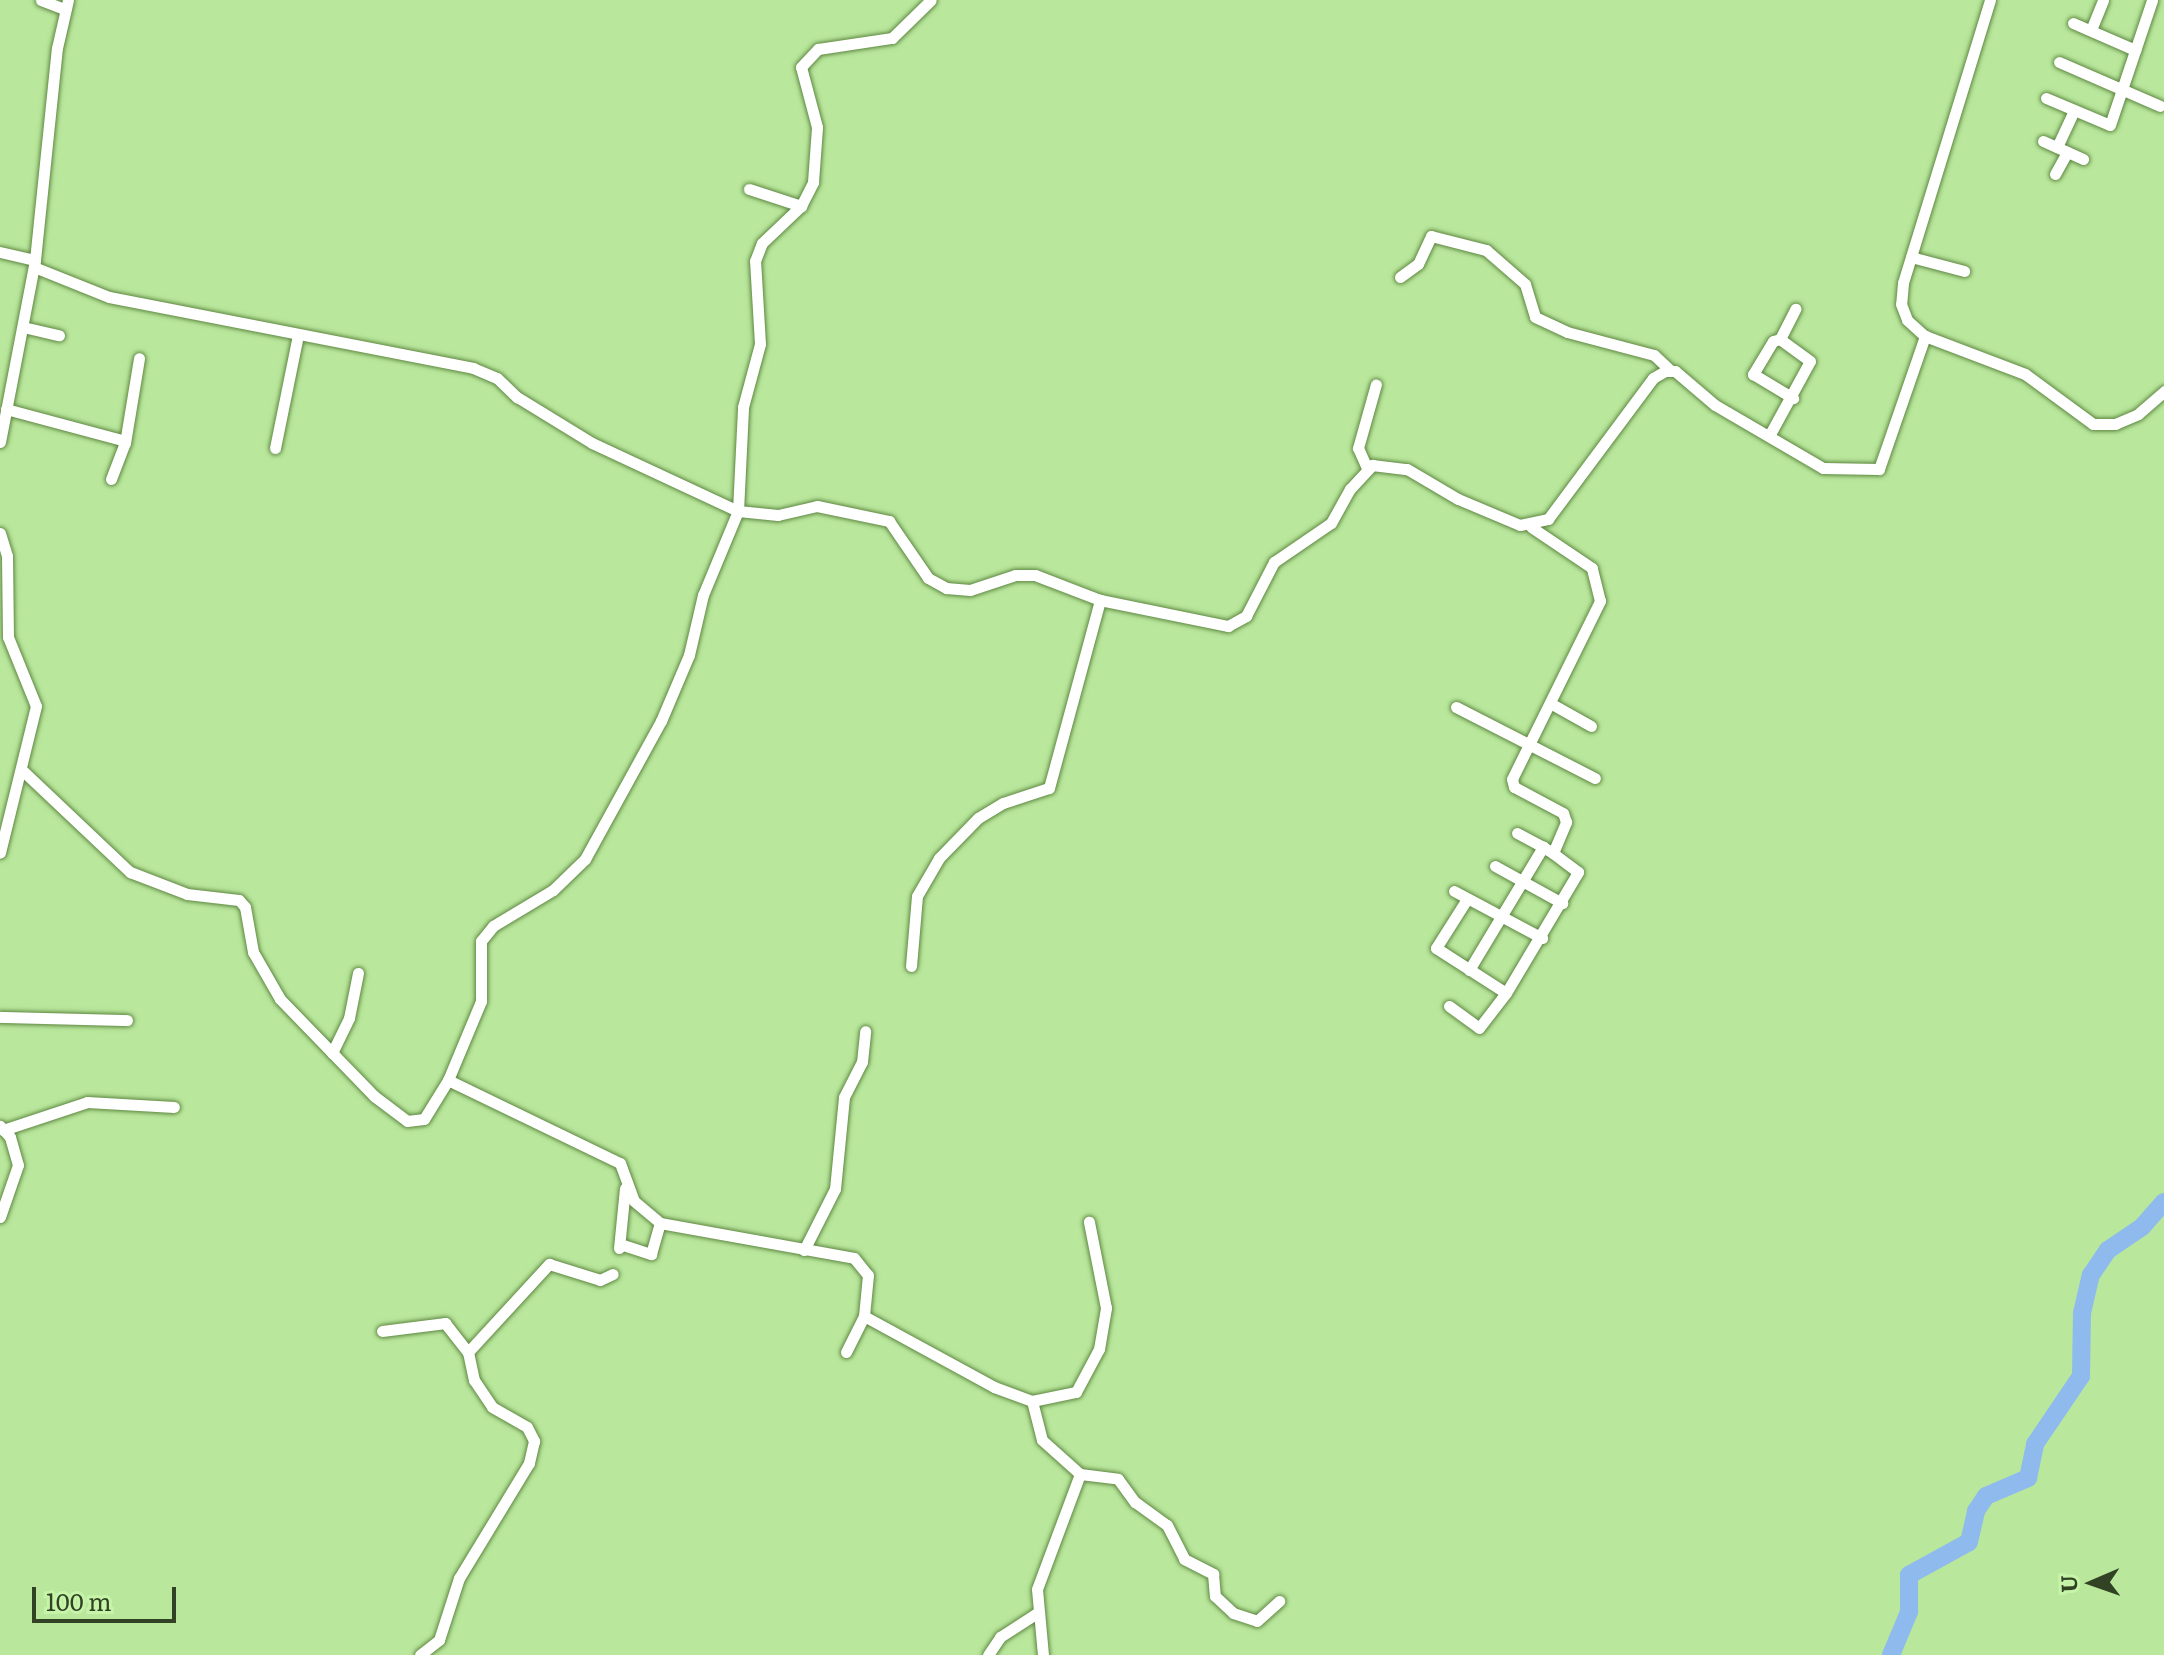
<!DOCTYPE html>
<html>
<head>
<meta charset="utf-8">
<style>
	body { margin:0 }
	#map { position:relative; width:2164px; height:1655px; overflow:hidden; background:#b9e79c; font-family:Literata,serif }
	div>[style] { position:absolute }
	.river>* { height:18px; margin:-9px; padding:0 9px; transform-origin:9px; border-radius:9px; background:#8fbaee }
	.roads { filter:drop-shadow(0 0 2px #5f8842) drop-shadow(0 0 2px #5f8842) }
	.minor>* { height:11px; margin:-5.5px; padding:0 5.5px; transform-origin:5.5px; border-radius:5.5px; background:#fff }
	span { translate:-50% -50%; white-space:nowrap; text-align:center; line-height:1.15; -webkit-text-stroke:6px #c6f4a9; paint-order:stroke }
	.north { position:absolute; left:2052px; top:1543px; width:80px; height:80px; -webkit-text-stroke:6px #c6f4a9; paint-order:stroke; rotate:268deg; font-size:22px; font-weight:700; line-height:32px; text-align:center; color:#314324 }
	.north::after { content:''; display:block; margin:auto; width:28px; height:36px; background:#314324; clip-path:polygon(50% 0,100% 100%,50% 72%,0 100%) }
	.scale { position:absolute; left:32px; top:1587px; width:144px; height:36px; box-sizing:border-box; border:4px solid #314324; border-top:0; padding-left:10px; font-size:24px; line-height:28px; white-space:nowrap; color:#314324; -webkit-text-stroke:6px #c6f4a9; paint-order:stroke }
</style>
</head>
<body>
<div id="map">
	<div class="river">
		<i style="left:1891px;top:1655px;width:47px;rotate:-67.3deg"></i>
		<i style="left:1909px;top:1612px;width:37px;rotate:-90deg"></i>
		<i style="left:1909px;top:1575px;width:68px;rotate:-28.8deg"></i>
		<i style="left:1969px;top:1542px;width:32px;rotate:-77deg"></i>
		<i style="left:1976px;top:1511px;width:18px;rotate:-56deg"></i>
		<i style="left:1986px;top:1496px;width:46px;rotate:-23.2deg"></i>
		<i style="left:2028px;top:1478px;width:35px;rotate:-78deg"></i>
		<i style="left:2035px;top:1444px;width:82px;rotate:-55.9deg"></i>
		<i style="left:2081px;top:1376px;width:63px;rotate:-89.1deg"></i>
		<i style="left:2082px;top:1313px;width:39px;rotate:-77deg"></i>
		<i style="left:2091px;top:1275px;width:30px;rotate:-56deg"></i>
		<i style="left:2108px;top:1250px;width:41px;rotate:-34.1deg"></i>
		<i style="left:2142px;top:1227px;width:33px;rotate:-49deg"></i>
	</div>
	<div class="roads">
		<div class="minor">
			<i style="left:41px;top:0;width:26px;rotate:21deg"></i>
			<i style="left:1990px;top:0;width:296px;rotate:107.1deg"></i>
			<i style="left:1903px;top:283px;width:21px;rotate:95deg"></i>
			<i style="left:1901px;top:304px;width:17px;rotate:69deg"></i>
			<i style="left:1907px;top:320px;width:24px;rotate:42deg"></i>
			<i style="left:1925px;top:336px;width:107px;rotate:20.8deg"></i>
			<i style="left:2025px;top:374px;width:84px;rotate:36.3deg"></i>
			<i style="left:2093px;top:424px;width:22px"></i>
			<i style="left:2115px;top:424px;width:25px;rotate:-23deg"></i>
			<i style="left:2138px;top:414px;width:35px;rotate:-41deg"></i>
			<i style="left:2073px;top:23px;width:68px;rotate:23.5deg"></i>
			<i style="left:2091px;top:30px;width:32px;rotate:-68deg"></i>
			<i style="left:2059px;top:62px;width:110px;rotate:23.5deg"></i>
			<i style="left:2046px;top:98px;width:69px;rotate:22.9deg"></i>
			<i style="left:2110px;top:125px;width:132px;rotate:-71.4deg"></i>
			<i style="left:2043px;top:141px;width:44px;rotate:24.2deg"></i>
			<i style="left:2057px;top:147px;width:40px;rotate:-65deg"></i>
			<i style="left:2055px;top:174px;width:25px;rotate:-61deg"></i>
			<i style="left:749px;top:189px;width:55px;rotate:18.1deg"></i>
			<i style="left:0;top:252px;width:36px;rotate:13deg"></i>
			<i style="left:1911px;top:257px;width:55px;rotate:14.8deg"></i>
			<i style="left:34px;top:267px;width:81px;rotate:21.8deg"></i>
			<i style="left:109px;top:297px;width:371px;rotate:11deg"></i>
			<i style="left:473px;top:368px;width:26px;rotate:23deg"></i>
			<i style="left:497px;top:378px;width:28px;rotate:44deg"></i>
			<i style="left:517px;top:397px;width:88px;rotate:31.5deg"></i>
			<i style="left:592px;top:443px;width:161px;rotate:25deg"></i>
			<i style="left:738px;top:511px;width:40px;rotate:5.7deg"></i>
			<i style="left:778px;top:515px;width:40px;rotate:-13deg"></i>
			<i style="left:817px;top:506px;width:74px;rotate:11.8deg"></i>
			<i style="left:889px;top:521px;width:69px;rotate:55.6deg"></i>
			<i style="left:928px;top:578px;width:21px;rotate:29deg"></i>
			<i style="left:946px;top:588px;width:24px;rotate:5deg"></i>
			<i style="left:970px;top:590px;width:47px;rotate:-18.4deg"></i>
			<i style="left:1015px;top:575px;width:20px"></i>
			<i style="left:1035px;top:575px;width:70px;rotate:21deg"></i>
			<i style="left:1100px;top:600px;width:131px;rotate:11.5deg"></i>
			<i style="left:1228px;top:626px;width:21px;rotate:-29deg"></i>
			<i style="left:1246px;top:616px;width:61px;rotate:-62.6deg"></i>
			<i style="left:1274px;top:562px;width:69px;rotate:-34.4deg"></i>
			<i style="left:1331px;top:523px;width:39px;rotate:-61deg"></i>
			<i style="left:1350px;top:489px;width:33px;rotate:-47deg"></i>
			<i style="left:1372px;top:465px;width:35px;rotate:7deg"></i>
			<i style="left:1407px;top:469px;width:59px;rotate:30.5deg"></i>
			<i style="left:1458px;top:499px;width:67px;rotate:22.8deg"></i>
			<i style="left:1520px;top:525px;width:29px;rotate:-12deg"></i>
			<i style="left:1548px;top:519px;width:176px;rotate:-53.3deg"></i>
			<i style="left:1653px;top:378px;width:14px;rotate:-30deg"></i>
			<i style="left:1665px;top:371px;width:10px"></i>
			<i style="left:1675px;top:371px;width:52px;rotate:40.4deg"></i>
			<i style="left:1715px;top:405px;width:125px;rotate:30.3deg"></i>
			<i style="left:1823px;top:468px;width:56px;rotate:1deg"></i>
			<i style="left:1879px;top:469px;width:141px;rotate:-70.9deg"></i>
			<i style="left:1400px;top:277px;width:22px;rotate:-36deg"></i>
			<i style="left:1418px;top:264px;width:31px;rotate:-65deg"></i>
			<i style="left:1431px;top:236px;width:57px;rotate:14.3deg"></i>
			<i style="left:1486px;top:250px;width:52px;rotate:41.1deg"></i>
			<i style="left:1525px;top:284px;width:34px;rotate:73deg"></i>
			<i style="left:1535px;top:317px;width:35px;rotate:25deg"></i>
			<i style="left:1567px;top:332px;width:90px;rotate:14.8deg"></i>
			<i style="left:1654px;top:355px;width:23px;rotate:43deg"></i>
			<i style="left:23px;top:327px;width:37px;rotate:13deg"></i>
			<i style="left:1780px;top:339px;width:7px;rotate:164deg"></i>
			<i style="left:1773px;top:341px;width:39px;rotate:121deg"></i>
			<i style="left:1753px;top:374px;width:47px;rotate:31deg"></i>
			<i style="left:6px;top:409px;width:120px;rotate:15deg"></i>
			<i style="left:1769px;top:436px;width:85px;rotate:-61.3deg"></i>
			<i style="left:1810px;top:361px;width:37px;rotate:-144deg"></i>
			<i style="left:1780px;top:339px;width:34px;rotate:-63deg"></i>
			<i style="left:0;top:442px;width:185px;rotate:-79.1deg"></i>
			<i style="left:35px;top:260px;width:213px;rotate:-84.1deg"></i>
			<i style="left:57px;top:48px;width:49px;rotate:-77.1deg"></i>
			<i style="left:275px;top:448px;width:115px;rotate:-78.5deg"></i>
			<i style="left:1367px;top:468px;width:22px;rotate:-114deg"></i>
			<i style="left:1358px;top:448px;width:66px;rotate:-74.3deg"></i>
			<i style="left:111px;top:479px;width:39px;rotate:-69deg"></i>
			<i style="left:125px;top:443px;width:86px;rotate:-80.6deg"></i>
			<i style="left:0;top:533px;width:24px;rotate:73deg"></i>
			<i style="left:7px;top:556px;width:81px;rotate:89.3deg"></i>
			<i style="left:8px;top:637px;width:74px;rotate:67.9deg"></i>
			<i style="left:36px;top:706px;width:151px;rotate:103.8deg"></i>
			<i style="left:1550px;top:703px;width:47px;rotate:29.3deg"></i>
			<i style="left:1456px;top:707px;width:156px;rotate:27.1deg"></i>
			<i style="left:22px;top:770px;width:149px;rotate:43.4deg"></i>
			<i style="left:130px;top:872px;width:61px;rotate:21.1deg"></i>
			<i style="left:187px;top:894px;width:52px;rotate:6.6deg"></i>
			<i style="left:239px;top:900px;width:9px;rotate:49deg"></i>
			<i style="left:245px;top:907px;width:46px;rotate:79.9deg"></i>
			<i style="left:253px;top:952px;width:54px;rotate:60.1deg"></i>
			<i style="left:280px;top:999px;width:135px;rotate:45.9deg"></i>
			<i style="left:374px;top:1096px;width:41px;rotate:37.1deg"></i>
			<i style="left:407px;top:1121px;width:17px;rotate:-7deg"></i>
			<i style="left:424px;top:1119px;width:46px;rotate:-58.4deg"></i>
			<i style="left:448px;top:1080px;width:191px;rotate:25.8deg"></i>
			<i style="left:620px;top:1163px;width:40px;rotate:69.8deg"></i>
			<i style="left:634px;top:1201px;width:34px;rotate:40deg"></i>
			<i style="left:660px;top:1223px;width:197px;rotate:10.2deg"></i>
			<i style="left:854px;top:1258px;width:22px;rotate:51deg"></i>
			<i style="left:868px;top:1275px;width:41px;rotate:95.6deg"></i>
			<i style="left:864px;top:1316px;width:148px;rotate:28.6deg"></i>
			<i style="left:994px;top:1387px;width:40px;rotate:20.2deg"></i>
			<i style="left:1032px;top:1401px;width:40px;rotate:75.6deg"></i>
			<i style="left:1042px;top:1440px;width:51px;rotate:41.8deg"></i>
			<i style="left:1517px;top:833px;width:30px;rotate:28deg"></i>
			<i style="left:1495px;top:866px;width:77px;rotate:28.9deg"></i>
			<i style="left:1454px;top:891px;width:100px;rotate:28.1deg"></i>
			<i style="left:1467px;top:899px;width:58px;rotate:122.3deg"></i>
			<i style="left:1436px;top:948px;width:83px;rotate:32.7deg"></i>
			<i style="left:911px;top:966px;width:70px;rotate:-85.1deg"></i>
			<i style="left:917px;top:896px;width:44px;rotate:-59.9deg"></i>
			<i style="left:939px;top:858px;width:56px;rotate:-45.7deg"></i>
			<i style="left:978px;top:818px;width:29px;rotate:-31deg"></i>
			<i style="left:1003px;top:803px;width:48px;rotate:-18.1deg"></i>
			<i style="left:1049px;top:788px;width:195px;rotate:-74.8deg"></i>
			<i style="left:1469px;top:970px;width:144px;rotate:-59deg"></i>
			<i style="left:1543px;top:847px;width:12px;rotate:31deg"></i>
			<i style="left:1553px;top:853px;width:34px;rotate:-67deg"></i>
			<i style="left:1566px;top:822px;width:9px;rotate:-108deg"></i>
			<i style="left:1563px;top:813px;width:55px;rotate:-152deg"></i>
			<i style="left:1514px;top:787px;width:8px;rotate:-104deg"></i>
			<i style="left:1512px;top:779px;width:199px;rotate:-63.7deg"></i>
			<i style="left:1600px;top:601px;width:34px;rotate:-104deg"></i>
			<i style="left:1592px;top:568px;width:73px;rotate:-146.1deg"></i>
			<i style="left:1449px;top:1006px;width:37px;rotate:36deg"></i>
			<i style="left:1479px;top:1028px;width:44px;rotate:-52.4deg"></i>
			<i style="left:1506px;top:993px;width:141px;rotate:-59.2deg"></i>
			<i style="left:1578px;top:872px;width:31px;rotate:-143deg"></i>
			<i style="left:0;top:1017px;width:127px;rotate:1.4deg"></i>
			<i style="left:332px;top:1053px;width:39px;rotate:-64deg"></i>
			<i style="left:349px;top:1018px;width:46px;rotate:-78.7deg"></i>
			<i style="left:448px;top:1080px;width:86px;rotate:-67.3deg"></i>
			<i style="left:481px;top:1001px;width:60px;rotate:-90deg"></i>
			<i style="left:481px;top:941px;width:19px;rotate:-51deg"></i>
			<i style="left:493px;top:926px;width:70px;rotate:-31deg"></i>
			<i style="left:553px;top:890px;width:45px;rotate:-44.1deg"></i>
			<i style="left:585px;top:859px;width:158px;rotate:-61.2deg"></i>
			<i style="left:661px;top:721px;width:72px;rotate:-67deg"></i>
			<i style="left:689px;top:655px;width:62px;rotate:-76.9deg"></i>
			<i style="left:703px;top:595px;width:91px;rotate:-67.4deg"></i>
			<i style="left:738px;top:511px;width:104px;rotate:-87.2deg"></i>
			<i style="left:743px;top:407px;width:65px;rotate:-74.9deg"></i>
			<i style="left:760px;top:344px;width:83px;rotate:-93.4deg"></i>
			<i style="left:755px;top:261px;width:19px;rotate:-69deg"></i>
			<i style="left:762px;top:243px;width:54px;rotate:-43.5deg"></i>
			<i style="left:801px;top:206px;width:27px;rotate:-63deg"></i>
			<i style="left:813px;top:182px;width:55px;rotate:-85.8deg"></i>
			<i style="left:817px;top:127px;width:62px;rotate:-104.9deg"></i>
			<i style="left:801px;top:67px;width:25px;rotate:-47deg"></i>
			<i style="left:818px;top:49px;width:75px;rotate:-8.5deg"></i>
			<i style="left:892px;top:38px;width:54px;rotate:-44.3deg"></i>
			<i style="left:3px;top:1130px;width:89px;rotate:-18.4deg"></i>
			<i style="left:87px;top:1102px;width:87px;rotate:3.3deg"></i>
			<i style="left:0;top:1217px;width:55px;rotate:-70.9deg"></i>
			<i style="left:18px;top:1165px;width:29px;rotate:-106deg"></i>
			<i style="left:10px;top:1137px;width:15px;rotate:-132deg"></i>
			<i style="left:620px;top:1244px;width:33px;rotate:18deg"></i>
			<i style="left:651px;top:1254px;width:32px;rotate:-74deg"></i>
			<i style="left:619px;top:1248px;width:60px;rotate:-84.3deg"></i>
			<i style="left:804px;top:1250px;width:68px;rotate:-63.1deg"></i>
			<i style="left:835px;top:1189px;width:92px;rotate:-84.4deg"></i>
			<i style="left:844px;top:1097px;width:39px;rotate:-63deg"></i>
			<i style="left:862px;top:1062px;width:31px;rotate:-84deg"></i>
			<i style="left:382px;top:1331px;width:64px;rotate:-7.2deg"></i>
			<i style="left:445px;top:1323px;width:37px;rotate:52deg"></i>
			<i style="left:468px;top:1352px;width:29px;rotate:78deg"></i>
			<i style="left:474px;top:1380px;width:32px;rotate:56deg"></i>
			<i style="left:492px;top:1407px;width:40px;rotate:29.7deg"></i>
			<i style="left:527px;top:1427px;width:16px;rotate:63deg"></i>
			<i style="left:534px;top:1441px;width:23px;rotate:103deg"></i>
			<i style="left:529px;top:1463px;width:135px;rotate:121.3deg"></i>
			<i style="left:459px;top:1578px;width:65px;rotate:107.9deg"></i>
			<i style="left:439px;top:1640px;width:24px;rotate:142deg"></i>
			<i style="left:468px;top:1352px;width:120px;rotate:-47.4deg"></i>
			<i style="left:549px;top:1264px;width:53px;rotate:17.4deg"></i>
			<i style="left:600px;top:1280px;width:14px;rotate:-25deg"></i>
			<i style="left:846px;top:1352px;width:40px;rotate:-63.4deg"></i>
			<i style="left:1032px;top:1401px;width:45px;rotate:-11.6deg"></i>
			<i style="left:1076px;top:1392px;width:49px;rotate:-61.9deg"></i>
			<i style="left:1099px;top:1349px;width:42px;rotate:-80.3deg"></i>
			<i style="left:1106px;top:1308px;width:88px;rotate:-101.2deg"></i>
			<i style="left:988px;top:1655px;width:22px;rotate:-56deg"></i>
			<i style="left:1000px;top:1637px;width:44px;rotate:-33deg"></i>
			<i style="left:1043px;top:1655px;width:66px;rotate:-95.2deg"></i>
			<i style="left:1037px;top:1589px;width:123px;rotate:-69.5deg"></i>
			<i style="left:1080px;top:1474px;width:38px;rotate:7deg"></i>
			<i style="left:1118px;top:1479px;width:29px;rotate:54deg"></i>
			<i style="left:1135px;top:1502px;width:39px;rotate:36deg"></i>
			<i style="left:1167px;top:1525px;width:38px;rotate:63deg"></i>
			<i style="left:1184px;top:1559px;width:33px;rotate:27deg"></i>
			<i style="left:1213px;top:1574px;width:22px;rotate:85deg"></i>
			<i style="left:1215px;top:1596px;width:25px;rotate:43deg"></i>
			<i style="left:1233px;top:1613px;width:25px;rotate:18deg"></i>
			<i style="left:1257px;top:1621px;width:30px;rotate:-42deg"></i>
		</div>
	</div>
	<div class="north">U</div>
	<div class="scale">100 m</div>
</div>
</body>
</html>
